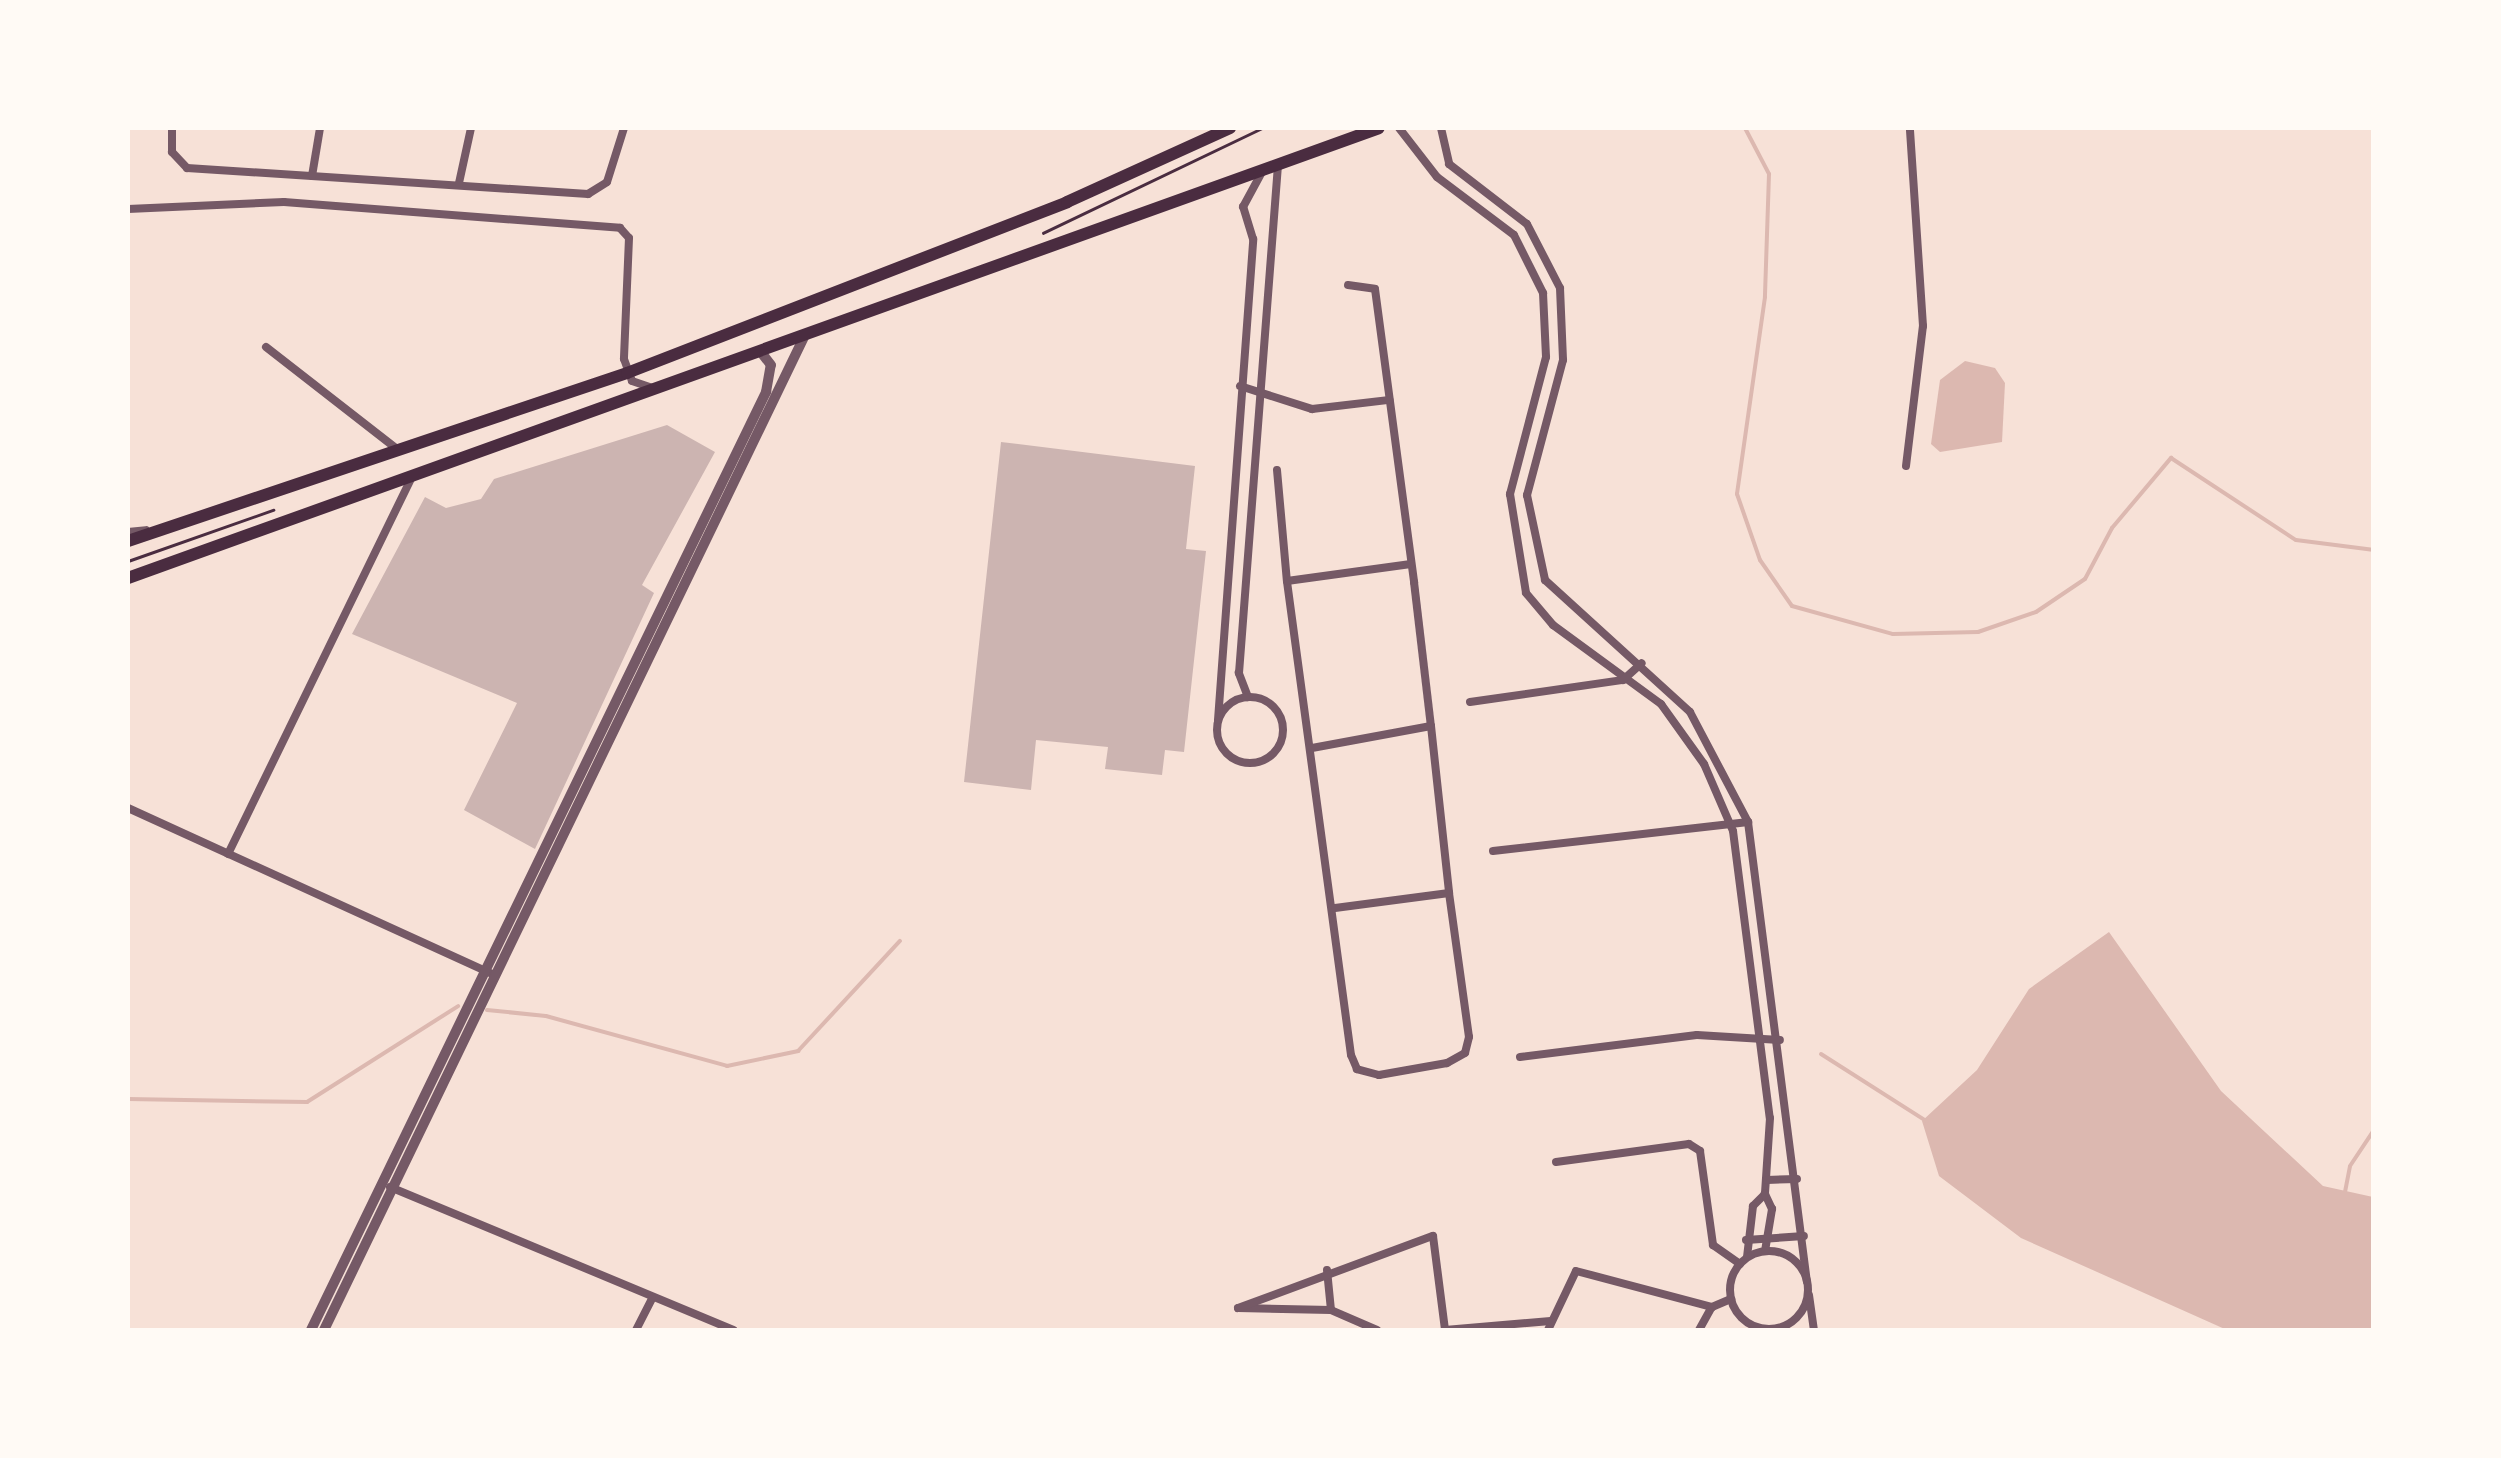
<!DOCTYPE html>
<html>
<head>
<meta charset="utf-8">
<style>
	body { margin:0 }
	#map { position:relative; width:2501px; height:1458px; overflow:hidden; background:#f7e1d7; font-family:"IBM Plex Sans",sans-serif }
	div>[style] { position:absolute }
	.water>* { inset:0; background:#dcb8b0 }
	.stream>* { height:4px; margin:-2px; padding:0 2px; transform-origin:2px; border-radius:2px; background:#dcb8b0 }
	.building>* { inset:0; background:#ccb4b1 }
	.path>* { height:2.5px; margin:-1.25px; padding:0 1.25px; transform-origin:1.25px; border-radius:1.25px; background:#4a2c40 }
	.minor>* { height:8px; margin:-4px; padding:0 4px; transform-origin:4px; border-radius:4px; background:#755966 }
	.minor>.ring { margin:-4px; padding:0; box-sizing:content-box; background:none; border:8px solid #755966; border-radius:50% }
	.tertiary>* { height:10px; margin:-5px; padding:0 5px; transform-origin:5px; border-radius:5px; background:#755966 }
	.trunk>* { height:12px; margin:-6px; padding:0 6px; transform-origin:6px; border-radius:6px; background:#4a2c40 }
	span { translate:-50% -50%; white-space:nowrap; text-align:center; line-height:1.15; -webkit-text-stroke:8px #fffaf5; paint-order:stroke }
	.frame { position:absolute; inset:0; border:130px solid #fffaf5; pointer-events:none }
</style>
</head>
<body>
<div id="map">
	<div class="water">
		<i style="clip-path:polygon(1965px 361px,1995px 368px,2005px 383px,2002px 442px,1940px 452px,1931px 444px,1940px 380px)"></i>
		<i style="clip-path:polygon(2109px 932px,2221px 1091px,2323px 1186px,2373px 1197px,2373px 1330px,2227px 1330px,2021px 1238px,1939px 1176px,1922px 1121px,1977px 1070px,2029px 989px)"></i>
	</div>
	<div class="stream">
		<i style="left:1745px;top:128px;width:52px;rotate:62.4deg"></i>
		<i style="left:1769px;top:174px;width:123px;rotate:91.9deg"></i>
		<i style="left:1765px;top:297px;width:199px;rotate:98.1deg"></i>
		<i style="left:1737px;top:494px;width:70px;rotate:70.8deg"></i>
		<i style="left:1760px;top:560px;width:56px;rotate:55.2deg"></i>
		<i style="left:1792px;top:606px;width:105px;rotate:15.5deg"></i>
		<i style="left:1893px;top:634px;width:85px;rotate:-1.3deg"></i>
		<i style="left:1978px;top:632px;width:61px;rotate:-19deg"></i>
		<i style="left:2036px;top:612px;width:59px;rotate:-34deg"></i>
		<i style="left:2085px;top:579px;width:58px;rotate:-62.1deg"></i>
		<i style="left:2112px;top:528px;width:92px;rotate:-49.9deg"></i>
		<i style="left:2171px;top:458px;width:149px;rotate:33.3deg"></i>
		<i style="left:2296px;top:540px;width:79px;rotate:7.3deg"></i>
		<i style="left:487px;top:1010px;width:59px;rotate:5.8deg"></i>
		<i style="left:546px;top:1016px;width:188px;rotate:15.4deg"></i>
		<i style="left:727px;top:1066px;width:73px;rotate:-11.9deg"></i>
		<i style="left:798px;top:1051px;width:150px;rotate:-47.2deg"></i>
		<i style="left:1821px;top:1054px;width:125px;rotate:32.5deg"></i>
		<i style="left:128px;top:1099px;width:179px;rotate:1deg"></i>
		<i style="left:307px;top:1102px;width:179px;rotate:-32.4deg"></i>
		<i style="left:2345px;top:1192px;width:26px;rotate:-79deg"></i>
		<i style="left:2350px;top:1166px;width:43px;rotate:-56.3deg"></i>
	</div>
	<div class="building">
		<i style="clip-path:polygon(667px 425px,715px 452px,642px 585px,654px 593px,535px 849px,464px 810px,517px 703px,352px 634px,425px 497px,446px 508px,481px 499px,494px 479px)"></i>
		<i style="clip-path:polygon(1001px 442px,1195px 466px,1186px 549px,1206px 551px,1184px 752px,1165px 750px,1162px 775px,1105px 769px,1108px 747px,1036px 740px,1031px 790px,964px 782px)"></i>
	</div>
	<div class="path">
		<i style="left:1043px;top:233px;width:243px;rotate:-25.6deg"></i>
		<i style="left:128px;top:561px;width:154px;rotate:-19.4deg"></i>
	</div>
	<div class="minor">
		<i style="left:172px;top:128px;width:24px;rotate:90deg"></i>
		<i style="left:172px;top:152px;width:22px;rotate:47deg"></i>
		<i style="left:187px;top:168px;width:402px;rotate:3.7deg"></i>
		<i style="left:588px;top:194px;width:22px;rotate:-32deg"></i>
		<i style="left:607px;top:182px;width:57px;rotate:-72.5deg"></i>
		<i style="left:1399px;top:128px;width:62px;rotate:52.2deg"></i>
		<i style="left:1437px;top:177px;width:96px;rotate:37deg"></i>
		<i style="left:1514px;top:235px;width:65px;rotate:63.4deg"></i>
		<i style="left:1543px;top:293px;width:64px;rotate:87.3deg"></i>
		<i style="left:1546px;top:357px;width:142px;rotate:104.7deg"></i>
		<i style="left:1510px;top:494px;width:100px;rotate:80.8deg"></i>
		<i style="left:1526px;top:593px;width:42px;rotate:49.8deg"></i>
		<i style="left:1553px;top:625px;width:134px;rotate:36.2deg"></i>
		<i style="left:1661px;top:704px;width:74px;rotate:54.4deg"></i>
		<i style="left:1704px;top:764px;width:73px;rotate:66.6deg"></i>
		<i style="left:1733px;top:831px;width:289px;rotate:82.7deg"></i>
		<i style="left:1770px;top:1118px;width:76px;rotate:93.8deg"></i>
		<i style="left:1765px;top:1194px;width:17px;rotate:135deg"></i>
		<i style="left:1753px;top:1206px;width:51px;rotate:96.7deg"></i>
		<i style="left:1441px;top:128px;width:37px;rotate:77deg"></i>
		<i style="left:1449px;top:164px;width:98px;rotate:37.6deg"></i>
		<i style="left:1527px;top:224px;width:72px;rotate:62.7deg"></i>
		<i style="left:1560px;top:288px;width:72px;rotate:87.6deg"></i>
		<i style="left:1563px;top:360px;width:140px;rotate:104.9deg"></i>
		<i style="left:1527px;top:495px;width:87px;rotate:78deg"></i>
		<i style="left:1545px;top:580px;width:196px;rotate:42.3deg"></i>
		<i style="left:1690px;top:712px;width:124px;rotate:62.2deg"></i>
		<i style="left:1748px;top:822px;width:463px;rotate:82.7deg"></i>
		<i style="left:312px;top:176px;width:49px;rotate:-80.5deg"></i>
		<i style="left:459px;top:183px;width:56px;rotate:-77.7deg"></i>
		<i style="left:128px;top:209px;width:156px;rotate:-2.6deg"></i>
		<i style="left:284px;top:202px;width:337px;rotate:4.4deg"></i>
		<i style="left:620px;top:228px;width:13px;rotate:48deg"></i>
		<i style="left:629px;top:238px;width:121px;rotate:92.4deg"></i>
		<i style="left:624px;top:359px;width:23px;rotate:70deg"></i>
		<i style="left:632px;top:381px;width:21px;rotate:19deg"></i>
		<i style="left:1348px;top:285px;width:27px;rotate:8deg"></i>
		<i style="left:1375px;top:289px;width:296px;rotate:82.4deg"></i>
		<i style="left:1414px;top:582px;width:145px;rotate:83.3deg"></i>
		<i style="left:1431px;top:726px;width:168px;rotate:83.8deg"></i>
		<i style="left:1449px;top:893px;width:145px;rotate:82.1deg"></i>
		<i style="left:1469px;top:1037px;width:16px;rotate:104deg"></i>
		<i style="left:1465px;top:1053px;width:21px;rotate:151deg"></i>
		<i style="left:1447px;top:1063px;width:69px;rotate:170deg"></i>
		<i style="left:1379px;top:1075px;width:23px;rotate:-165deg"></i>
		<i style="left:1357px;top:1069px;width:15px;rotate:-113deg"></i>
		<i style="left:1351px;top:1055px;width:478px;rotate:-97.7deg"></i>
		<i style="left:1287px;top:581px;width:125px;rotate:-7.8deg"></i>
		<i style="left:266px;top:347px;width:166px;rotate:37.9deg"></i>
		<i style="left:1240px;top:386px;width:76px;rotate:17.7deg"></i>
		<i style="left:1312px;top:409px;width:78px;rotate:-6.7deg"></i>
		<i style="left:1906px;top:466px;width:141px;rotate:-83.1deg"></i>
		<i style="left:1923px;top:326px;width:198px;rotate:-93.8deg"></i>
		<i style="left:1277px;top:470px;width:111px;rotate:84.9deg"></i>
		<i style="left:128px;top:532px;width:18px;rotate:-6deg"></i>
		<i style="left:1248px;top:697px;width:26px;rotate:-111deg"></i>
		<i style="left:1239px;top:673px;width:509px;rotate:-85.61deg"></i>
		<i class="ring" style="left:1217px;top:697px;width:58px;height:58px"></i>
		<i style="left:1470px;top:702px;width:155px;rotate:-8.2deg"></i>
		<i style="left:1623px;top:680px;width:25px;rotate:-42deg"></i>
		<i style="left:1218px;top:720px;width:482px;rotate:-85.8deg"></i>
		<i style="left:1253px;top:239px;width:34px;rotate:-107deg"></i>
		<i style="left:1243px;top:207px;width:42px;rotate:-61.6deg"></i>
		<i style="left:1312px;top:748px;width:121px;rotate:-10.5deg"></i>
		<i style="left:128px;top:808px;width:403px;rotate:24.5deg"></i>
		<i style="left:1493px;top:851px;width:257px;rotate:-6.5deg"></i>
		<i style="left:228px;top:854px;width:417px;rotate:-64deg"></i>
		<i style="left:1335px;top:908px;width:115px;rotate:-7.5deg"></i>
		<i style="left:1520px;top:1057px;width:178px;rotate:-7.1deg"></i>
		<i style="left:1697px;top:1035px;width:83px;rotate:3.4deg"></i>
		<i style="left:1556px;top:1162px;width:134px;rotate:-7.7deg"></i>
		<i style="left:1689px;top:1144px;width:13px;rotate:32deg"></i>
		<i style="left:1700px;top:1151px;width:95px;rotate:82.1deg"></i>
		<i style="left:1713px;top:1245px;width:33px;rotate:35deg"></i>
		<i style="left:1767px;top:1180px;width:30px;rotate:-2deg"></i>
		<i style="left:390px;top:1187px;width:372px;rotate:22.6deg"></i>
		<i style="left:1746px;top:1240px;width:58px;rotate:-3.9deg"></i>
		<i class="ring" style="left:1730px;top:1251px;width:70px;height:70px"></i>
		<i style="left:1765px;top:1251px;width:43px;rotate:-80.5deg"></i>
		<i style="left:1772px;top:1209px;width:17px;rotate:-115deg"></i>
		<i style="left:1327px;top:1270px;width:40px;rotate:84.3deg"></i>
		<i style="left:1809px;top:1295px;width:35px;rotate:82deg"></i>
		<i style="left:636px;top:1330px;width:35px;rotate:-63deg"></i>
		<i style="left:1377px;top:1330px;width:50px;rotate:-156.5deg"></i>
		<i style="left:1331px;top:1310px;width:93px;rotate:-178.8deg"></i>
		<i style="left:1238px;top:1308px;width:208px;rotate:-20.3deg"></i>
		<i style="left:1433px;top:1236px;width:95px;rotate:82.7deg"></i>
		<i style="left:1445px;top:1330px;width:106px;rotate:-4.9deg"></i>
		<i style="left:1548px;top:1330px;width:65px;rotate:-64.6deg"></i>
		<i style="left:1576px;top:1271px;width:141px;rotate:14.8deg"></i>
		<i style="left:1699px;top:1330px;width:26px;rotate:-61deg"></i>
		<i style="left:1712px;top:1307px;width:21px;rotate:-23deg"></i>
	</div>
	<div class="tertiary">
		<i style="left:311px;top:1330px;width:1043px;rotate:-64.12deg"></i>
		<i style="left:766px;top:392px;width:27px;rotate:-80deg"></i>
		<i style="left:771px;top:365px;width:16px;rotate:-128deg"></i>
		<i style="left:324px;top:1330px;width:1105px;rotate:-64.2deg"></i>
	</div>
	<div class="trunk">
		<i style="left:128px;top:541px;width:527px;rotate:-18.61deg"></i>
		<i style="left:627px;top:373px;width:472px;rotate:-21.2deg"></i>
		<i style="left:1067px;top:202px;width:179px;rotate:-24.4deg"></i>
		<i style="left:128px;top:578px;width:1329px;rotate:-19.78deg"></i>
	</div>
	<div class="frame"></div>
</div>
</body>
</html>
